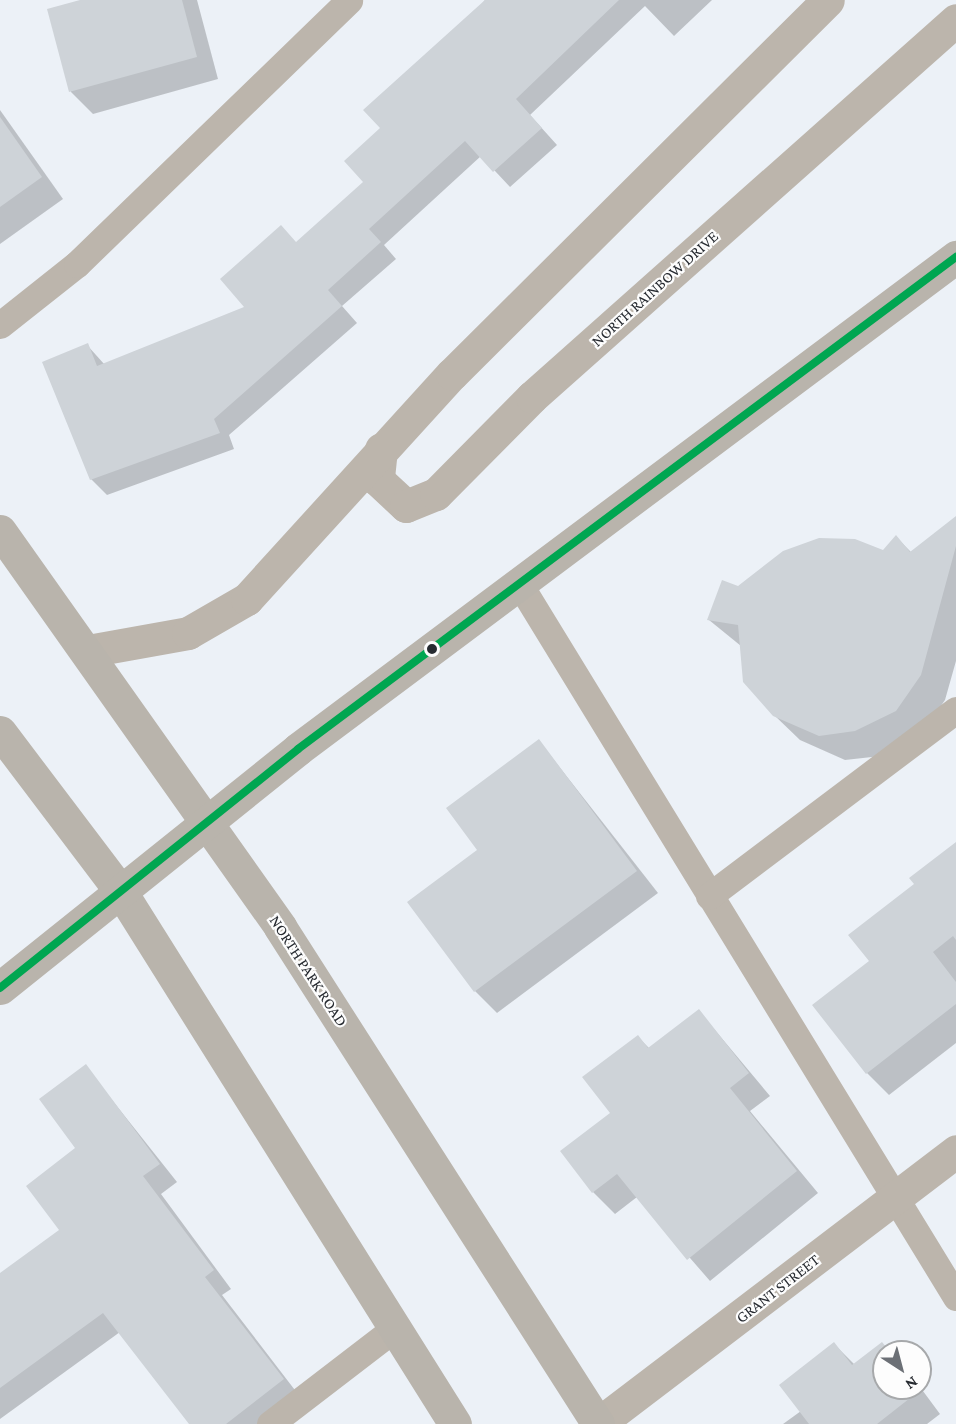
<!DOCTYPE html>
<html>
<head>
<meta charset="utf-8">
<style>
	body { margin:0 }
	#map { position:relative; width:956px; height:1424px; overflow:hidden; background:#ecf1f7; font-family:"Crimson Pro",serif }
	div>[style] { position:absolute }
	.shadow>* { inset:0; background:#0003 }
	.building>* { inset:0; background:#ced3d8 }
	.lane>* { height:27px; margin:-13.5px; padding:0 13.5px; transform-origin:13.5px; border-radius:13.5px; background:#bcb5ac }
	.street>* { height:33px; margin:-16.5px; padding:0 16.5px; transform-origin:16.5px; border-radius:16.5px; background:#bcb5ac }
	.secondary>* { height:33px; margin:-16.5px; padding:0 16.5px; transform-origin:16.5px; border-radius:16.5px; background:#b9b4ac }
	.bus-1>* { height:8px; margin:-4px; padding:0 4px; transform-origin:4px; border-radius:4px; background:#00a651 }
	.dots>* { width:16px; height:16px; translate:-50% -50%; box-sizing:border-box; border:3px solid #fdfdfd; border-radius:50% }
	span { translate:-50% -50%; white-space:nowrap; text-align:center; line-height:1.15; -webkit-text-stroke:4.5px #fdfdfd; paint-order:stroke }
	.street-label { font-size:16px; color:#272b31 }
	.north { position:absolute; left:872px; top:1340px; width:60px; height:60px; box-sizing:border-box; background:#fdfdfd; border:2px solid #a7a9ab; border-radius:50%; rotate:144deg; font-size:16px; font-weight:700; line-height:24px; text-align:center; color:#272b31 }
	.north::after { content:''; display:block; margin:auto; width:21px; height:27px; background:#6c7076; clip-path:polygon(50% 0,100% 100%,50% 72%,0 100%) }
</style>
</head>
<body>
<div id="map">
	<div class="shadow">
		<i style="clip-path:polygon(85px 0,197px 0,218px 79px,93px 114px,71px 92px,49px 10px)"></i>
		<i style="clip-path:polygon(485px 0,712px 0,674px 36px,645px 6px,530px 115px,557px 145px,510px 187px,481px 156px,384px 245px,396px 259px,342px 306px,357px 323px,229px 435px,234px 449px,107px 495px,91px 479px,87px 345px,105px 365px,247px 307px,297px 243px,366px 183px,382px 129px)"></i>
		<i style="clip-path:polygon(0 110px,63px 199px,0 244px)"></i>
		<i style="clip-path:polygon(956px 518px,956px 661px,945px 700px,921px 735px,881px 756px,845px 760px,800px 740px,774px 715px,741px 646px,709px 620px,738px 587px,884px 552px,896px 537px,911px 552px)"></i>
		<i style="clip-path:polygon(539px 741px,658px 893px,497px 1013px,475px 991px,479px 850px)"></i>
		<i style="clip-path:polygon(956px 844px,956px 1043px,889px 1095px,867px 1073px,871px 961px,916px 884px)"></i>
		<i style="clip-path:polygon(699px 1011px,770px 1096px,750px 1111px,818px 1193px,710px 1281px,637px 1197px,615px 1214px,593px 1192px,638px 1037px,650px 1049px)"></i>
		<i style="clip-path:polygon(85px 1066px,177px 1182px,161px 1194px,231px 1289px,222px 1295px,301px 1398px,267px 1424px,192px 1424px,120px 1332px,0 1419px,0 1274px,61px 1231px,78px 1149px)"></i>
		<i style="clip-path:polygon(834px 1344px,855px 1365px,882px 1344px,890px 1352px,884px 1352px,884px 1388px,920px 1387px,940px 1414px,927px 1424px,783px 1424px,801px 1411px)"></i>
	</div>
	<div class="building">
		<i style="clip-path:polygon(80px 0,182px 0,197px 57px,69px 92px,47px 9px)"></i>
		<i style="clip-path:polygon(485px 0,619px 0,516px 99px,542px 128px,493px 172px,465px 141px,369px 229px,381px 242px,328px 290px,342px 306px,214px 419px,220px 433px,90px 480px,42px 362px,88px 343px,97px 366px,244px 307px,220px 279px,281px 225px,296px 242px,363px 182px,344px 161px,380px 128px,363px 110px)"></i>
		<i style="clip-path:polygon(0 117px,42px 177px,0 207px)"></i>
		<i style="clip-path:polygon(956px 516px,956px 546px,921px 675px,896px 711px,855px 731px,819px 736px,773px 716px,743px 682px,738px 625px,707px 620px,722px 580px,738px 586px,783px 551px,819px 538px,855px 539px,883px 550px,896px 535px,910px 552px)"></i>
		<i style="clip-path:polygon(539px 739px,637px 871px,474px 992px,407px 902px,477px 850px,446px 808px)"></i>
		<i style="clip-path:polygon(956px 842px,956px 940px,953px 936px,933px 952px,956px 982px,956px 1004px,866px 1074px,812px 1005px,869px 961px,848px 935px,914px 884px,909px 878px)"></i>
		<i style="clip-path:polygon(699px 1009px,749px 1073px,730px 1088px,797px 1171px,687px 1260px,617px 1174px,592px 1193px,560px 1151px,610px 1113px,582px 1077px,638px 1035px,648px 1048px)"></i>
		<i style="clip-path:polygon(86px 1064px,160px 1164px,143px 1176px,214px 1270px,205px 1277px,284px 1379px,226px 1424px,189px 1424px,103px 1313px,0 1388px,0 1273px,59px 1230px,26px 1186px,75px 1148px,39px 1099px)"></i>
		<i style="clip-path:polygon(834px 1342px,852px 1365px,882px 1342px,890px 1352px,884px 1352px,884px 1388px,919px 1391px,877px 1424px,809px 1424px,779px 1385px)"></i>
	</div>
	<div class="lane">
		<i style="left:0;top:325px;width:98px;rotate:-38.4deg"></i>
		<i style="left:77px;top:264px;width:379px;rotate:-44.1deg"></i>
		<i style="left:520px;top:585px;width:835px;rotate:58.52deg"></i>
		<i style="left:709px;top:896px;width:309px;rotate:-37deg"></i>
		<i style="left:270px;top:1424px;width:158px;rotate:-37.5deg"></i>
	</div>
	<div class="street">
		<i style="left:381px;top:449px;width:31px;rotate:96deg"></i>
		<i style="left:378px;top:480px;width:38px;rotate:43deg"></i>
		<i style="left:406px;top:506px;width:32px;rotate:-22deg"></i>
		<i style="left:436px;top:494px;width:136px;rotate:-45.3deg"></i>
		<i style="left:532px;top:397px;width:567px;rotate:-41.64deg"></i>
		<i style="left:88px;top:651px;width:102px;rotate:-10.2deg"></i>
		<i style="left:188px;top:633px;width:68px;rotate:-30deg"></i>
		<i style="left:247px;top:599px;width:304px;rotate:-47.7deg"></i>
		<i style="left:452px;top:374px;width:530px;rotate:-44.85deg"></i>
		<i style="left:598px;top:1424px;width:450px;rotate:-37.3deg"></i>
	</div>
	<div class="secondary">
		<i style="left:0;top:531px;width:485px;rotate:54.7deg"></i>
		<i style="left:280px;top:927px;width:590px;rotate:57.39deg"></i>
		<i style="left:0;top:732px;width:201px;rotate:52.9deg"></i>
		<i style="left:121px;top:892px;width:628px;rotate:57.88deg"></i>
		<i style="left:0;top:988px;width:382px;rotate:-38.7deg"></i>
		<i style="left:298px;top:749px;width:822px;rotate:-36.79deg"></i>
	</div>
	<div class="bus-1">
		<i style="left:0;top:988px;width:382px;rotate:-38.7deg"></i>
		<i style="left:298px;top:749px;width:822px;rotate:-36.79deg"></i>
	</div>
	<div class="dots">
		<i style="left:432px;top:649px;background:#272b31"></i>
	</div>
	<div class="street-label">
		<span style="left:655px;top:289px;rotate:-42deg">NORTH RAINBOW DRIVE</span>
		<span style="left:308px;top:971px;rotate:57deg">NORTH PARK ROAD</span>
		<span style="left:778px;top:1289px;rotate:-38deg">GRANT STREET</span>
	</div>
	<div class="north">N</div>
</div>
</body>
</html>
